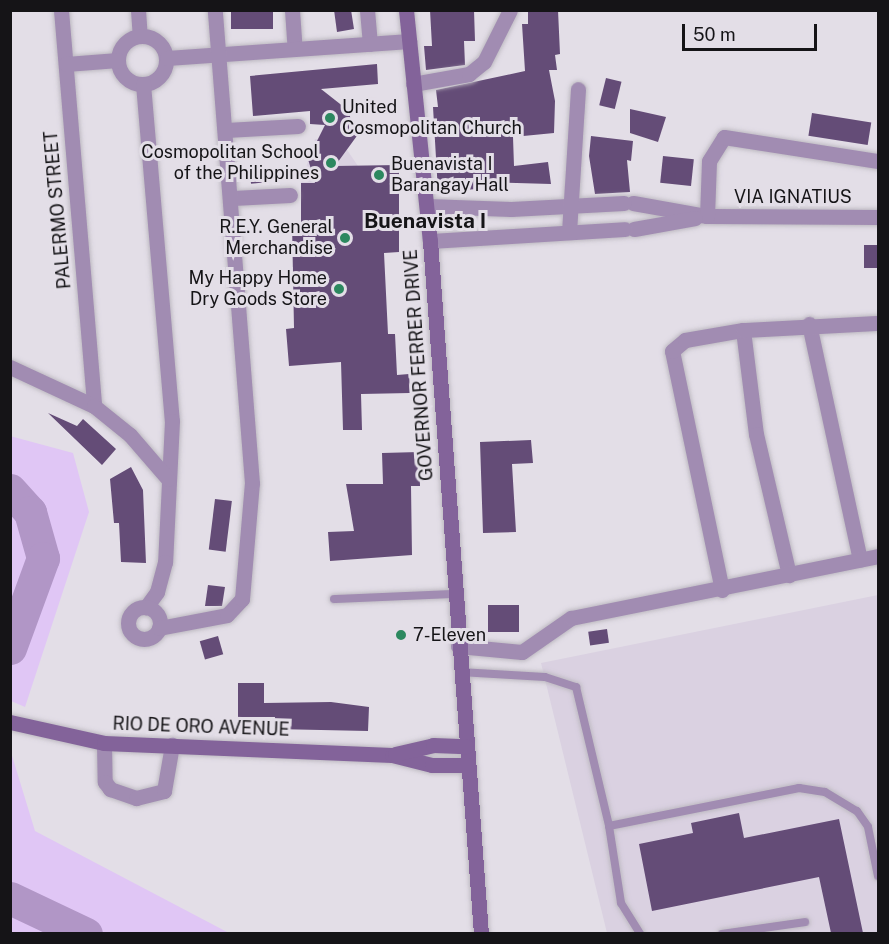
<!DOCTYPE html>
<html>
<head>
<meta charset="utf-8">
<style>
	body { margin:0 }
	#map { position:relative; width:889px; height:944px; overflow:hidden; background:#e3dee7; font-family:"Public Sans",sans-serif }
	div>[style] { position:absolute }
	.built>* { inset:0; background:#dad1e1 }
	.green>* { inset:0; background:#e0c6f5 }
	.river>* { height:33px; margin:-16.5px; padding:0 16.5px; transform-origin:16.5px; border-radius:16.5px; background:#b196c6 }
	.building>* { inset:0; background:#644c77; transform-origin:0 0 }
	.roads { filter:drop-shadow(0 0 2px #bebac2) drop-shadow(0 0 2px #bebac2) }
	.lane>* { height:8px; margin:-4px; padding:0 4px; transform-origin:4px; border-radius:4px; background:#a18cb2 }
	.street>* { height:15px; margin:-7.5px; padding:0 7.5px; transform-origin:7.5px; border-radius:7.5px; background:#a18cb2 }
	.street>.ring { margin:-7.5px; padding:0; box-sizing:content-box; background:none; border:15px solid #a18cb2; border-radius:50% }
	.secondary>* { height:15px; margin:-7.5px; padding:0 7.5px; transform-origin:7.5px; border-radius:7.5px; background:#83639a }
	.dots>* { width:16px; height:16px; translate:-50% -50%; box-sizing:border-box; border:3px solid #e3dee7; border-radius:50% }
	span { translate:-50% -50%; white-space:nowrap; text-align:center; line-height:1.15; -webkit-text-stroke:6px #e3dee7; paint-order:stroke }
	.poi-label { font-size:18px; color:#151417 }
	.left { translate:0 -50%; text-align:left }
	.right { translate:-100% -50%; text-align:right }
	.street-label { font-size:18px; color:#151417 }
	.quarter-label { font-size:21px; color:#151417; font-weight:700 }
	.frame { position:absolute; inset:0; border:12px solid #151417; pointer-events:none }
	.scale { position:absolute; left:682px; top:24px; width:135px; height:27px; box-sizing:border-box; border:3px solid #151417; border-top:0; padding-left:8px; font-size:18px; line-height:21px; white-space:nowrap; color:#151417; -webkit-text-stroke:4px #e3dee7; paint-order:stroke }
</style>
</head>
<body>
<div id="map">
	<div class="built">
		<i style="clip-path:polygon(315px 139px,341px 141px,358px 166px,323px 183px,301px 183px)"></i>
		<i style="clip-path:polygon(878px 595px,878px 933px,607px 933px,541px 663px)"></i>
	</div>
	<div class="green">
		<i style="clip-path:polygon(10px 436px,73px 453px,89px 512px,25px 707px,11px 701px)"></i>
		<i style="clip-path:polygon(10px 749px,35px 831px,229px 933px,11px 933px)"></i>
	</div>
	<div class="river">
		<i style="left:10px;top:490px;width:30px;rotate:48deg"></i>
		<i style="left:30px;top:512px;width:48px;rotate:74.2deg"></i>
		<i style="left:43px;top:558px;width:96px;rotate:110.1deg"></i>
		<i style="left:10px;top:898px;width:84px;rotate:25.3deg"></i>
	</div>
	<div class="building">
		<i style="left:231px;top:10px;width:42px;height:19px"></i>
		<i style="clip-path:polygon(334px 10px,351px 10px,354px 29px,337px 32px)"></i>
		<i style="clip-path:polygon(430px 10px,474px 10px,475px 41px,464px 41px,465px 65px,426px 70px,424px 46px,432px 46px)"></i>
		<i style="clip-path:polygon(528px 10px,558px 10px,560px 54px,555px 55px,557px 70px,549px 70px,555px 101px,554px 133px,513px 137px,514px 166px,548px 162px,551px 184px,477px 182px,477px 189px,438px 192px,433px 107px,438px 107px,436px 90px,525px 71px,522px 24px,528px 24px)"></i>
		<i style="clip-path:polygon(377px 64px,378px 84px,321px 89px,349px 111px,352px 127px,359px 133px,335px 166px,399px 165px,399px 252px,384px 253px,388px 334px,395px 334px,397px 375px,409px 374px,410px 393px,361px 394px,362px 430px,343px 430px,341px 362px,289px 366px,286px 329px,294px 328px,292px 223px,301px 223px,301px 183px,315px 183px,308px 159px,325px 125px,310px 124px,310px 111px,253px 116px,250px 76px)"></i>
		<i style="left:606px;top:78px;width:16px;height:28px;rotate:14deg"></i>
		<i style="clip-path:polygon(630px 109px,666px 117px,658px 142px,630px 133px)"></i>
		<i style="left:812px;top:113px;width:60px;height:23px;rotate:9deg"></i>
		<i style="clip-path:polygon(591px 136px,633px 141px,631px 161px,627px 160px,630px 192px,595px 194px,589px 156px)"></i>
		<i style="left:663px;top:156px;width:31px;height:27px;rotate:6deg"></i>
		<i style="left:265px;top:166px;width:16px;height:16px;rotate:83deg"></i>
		<i style="left:864px;top:245px;width:15px;height:23px"></i>
		<i style="clip-path:polygon(48px 413px,77px 426px,83px 419px,116px 449px,102px 465px)"></i>
		<i style="clip-path:polygon(531px 440px,533px 463px,512px 464px,516px 532px,483px 533px,480px 442px)"></i>
		<i style="clip-path:polygon(419px 452px,420px 486px,411px 486px,412px 555px,330px 561px,328px 532px,354px 531px,346px 484px,383px 484px,382px 453px)"></i>
		<i style="clip-path:polygon(131px 467px,143px 490px,146px 563px,121px 562px,119px 523px,114px 523px,110px 479px)"></i>
		<i style="left:215px;top:499px;width:17px;height:51px;rotate:7deg"></i>
		<i style="clip-path:polygon(208px 585px,225px 587px,222px 606px,205px 606px)"></i>
		<i style="left:488px;top:605px;width:31px;height:27px"></i>
		<i style="left:607px;top:629px;width:14px;height:19px;rotate:82deg"></i>
		<i style="left:218px;top:636px;width:19px;height:19px;rotate:74deg"></i>
		<i style="clip-path:polygon(238px 683px,264px 683px,264px 703px,331px 702px,369px 707px,368px 731px,274px 729px,275px 717px,238px 717px)"></i>
		<i style="clip-path:polygon(739px 813px,744px 838px,839px 819px,863px 933px,831px 933px,819px 877px,652px 911px,639px 844px,693px 833px,691px 823px)"></i>
	</div>
	<div class="roads">
		<div class="lane">
			<i style="left:334px;top:599px;width:120px;rotate:-2.4deg"></i>
			<i style="left:460px;top:672px;width:85px;rotate:3.4deg"></i>
			<i style="left:545px;top:677px;width:33px;rotate:18deg"></i>
			<i style="left:576px;top:687px;width:143px;rotate:76.6deg"></i>
			<i style="left:609px;top:826px;width:78px;rotate:81.1deg"></i>
			<i style="left:621px;top:903px;width:36px;rotate:58deg"></i>
			<i style="left:609px;top:826px;width:194px;rotate:-11.3deg"></i>
			<i style="left:799px;top:788px;width:26px;rotate:9deg"></i>
			<i style="left:825px;top:792px;width:37px;rotate:31deg"></i>
			<i style="left:857px;top:811px;width:19px;rotate:55deg"></i>
			<i style="left:868px;top:827px;width:50px;rotate:78.5deg"></i>
			<i style="left:722px;top:934px;width:84px;rotate:-8.2deg"></i>
		</div>
		<div class="street">
			<i style="left:61px;top:10px;width:397px;rotate:85.2deg"></i>
			<i style="left:138px;top:10px;width:26px;rotate:86deg"></i>
			<i style="left:292px;top:10px;width:39px;rotate:86deg"></i>
			<i style="left:367px;top:10px;width:34px;rotate:85deg"></i>
			<i class="ring" style="left:118px;top:36px;width:33px;height:33px"></i>
			<i style="left:167px;top:58px;width:243px;rotate:-4deg"></i>
			<i style="left:66px;top:64px;width:52px;rotate:-4.4deg"></i>
			<i style="left:143px;top:84px;width:338px;rotate:85.1deg"></i>
			<i style="left:172px;top:421px;width:141px;rotate:92.8deg"></i>
			<i style="left:165px;top:562px;width:31px;rotate:105deg"></i>
			<i style="left:157px;top:592px;width:19px;rotate:126deg"></i>
			<i style="left:413px;top:84px;width:57px;rotate:-10.1deg"></i>
			<i style="left:469px;top:74px;width:19px;rotate:-39deg"></i>
			<i style="left:484px;top:62px;width:58px;rotate:-63.4deg"></i>
			<i style="left:226px;top:130px;width:72px;rotate:-3.2deg"></i>
			<i style="left:233px;top:198px;width:57px;rotate:-3deg"></i>
			<i style="left:633px;top:203px;width:75px;rotate:10deg"></i>
			<i style="left:707px;top:216px;width:171px;rotate:0.3deg"></i>
			<i style="left:427px;top:206px;width:84px;rotate:2deg"></i>
			<i style="left:511px;top:209px;width:113px;rotate:-3deg"></i>
			<i style="left:707px;top:216px;width:55px;rotate:-87.9deg"></i>
			<i style="left:709px;top:161px;width:28px;rotate:-58deg"></i>
			<i style="left:724px;top:137px;width:156px;rotate:8.9deg"></i>
			<i style="left:634px;top:229px;width:62px;rotate:-10.2deg"></i>
			<i style="left:569px;top:232px;width:143px;rotate:-86.4deg"></i>
			<i style="left:430px;top:241px;width:195px;rotate:-3.5deg"></i>
			<i style="left:809px;top:324px;width:241px;rotate:77.8deg"></i>
			<i style="left:743px;top:330px;width:105px;rotate:82.9deg"></i>
			<i style="left:756px;top:434px;width:145px;rotate:76.8deg"></i>
			<i style="left:10px;top:367px;width:93px;rotate:24.9deg"></i>
			<i style="left:94px;top:406px;width:46px;rotate:38.9deg"></i>
			<i style="left:130px;top:435px;width:58px;rotate:49.2deg"></i>
			<i style="left:722px;top:590px;width:244px;rotate:-101.8deg"></i>
			<i style="left:672px;top:351px;width:17px;rotate:-40deg"></i>
			<i style="left:685px;top:340px;width:59px;rotate:-9.8deg"></i>
			<i style="left:743px;top:330px;width:135px;rotate:-3deg"></i>
			<i class="ring" style="left:128px;top:607px;width:17px;height:17px"></i>
			<i style="left:159px;top:628px;width:69px;rotate:-10.8deg"></i>
			<i style="left:227px;top:615px;width:22px;rotate:-47deg"></i>
			<i style="left:242px;top:599px;width:116px;rotate:-85.1deg"></i>
			<i style="left:252px;top:483px;width:474px;rotate:-94.5deg"></i>
			<i style="left:458px;top:646px;width:64px;rotate:5.4deg"></i>
			<i style="left:522px;top:652px;width:60px;rotate:-34.8deg"></i>
			<i style="left:571px;top:618px;width:313px;rotate:-11.4deg"></i>
			<i style="left:104px;top:743px;width:39px;rotate:89deg"></i>
			<i style="left:105px;top:782px;width:9px;rotate:54deg"></i>
			<i style="left:110px;top:789px;width:28px;rotate:19deg"></i>
			<i style="left:136px;top:798px;width:29px;rotate:-14deg"></i>
			<i style="left:164px;top:791px;width:47px;rotate:-80.1deg"></i>
		</div>
		<div class="secondary">
			<i style="left:406px;top:10px;width:232px;rotate:84.1deg"></i>
			<i style="left:430px;top:241px;width:695px;rotate:85.79deg"></i>
			<i style="left:10px;top:722px;width:96px;rotate:12.6deg"></i>
			<i style="left:104px;top:743px;width:288px;rotate:2.4deg"></i>
			<i style="left:392px;top:755px;width:41px;rotate:14deg"></i>
			<i style="left:432px;top:765px;width:36px"></i>
			<i style="left:395px;top:754px;width:39px;rotate:-13deg"></i>
			<i style="left:433px;top:745px;width:33px;rotate:2deg"></i>
		</div>
	</div>
	<div class="dots">
		<i style="left:330px;top:118px;background:#2c885f"></i>
		<i style="left:331px;top:163px;background:#2c885f"></i>
		<i style="left:379px;top:175px;background:#2c885f"></i>
		<i style="left:345px;top:238px;background:#2c885f"></i>
		<i style="left:339px;top:289px;background:#2c885f"></i>
		<i style="left:401px;top:635px;background:#2c885f"></i>
	</div>
	<div class="poi-label">
		<span class="left" style="left:342px;top:118px">United<br>Cosmopolitan Church</span>
		<span class="right" style="left:319px;top:163px">Cosmopolitan School<br>of the Philippines</span>
		<span class="left" style="left:391px;top:175px">Buenavista I<br>Barangay Hall</span>
		<span class="right" style="left:333px;top:238px">R.E.Y. General<br>Merchandise</span>
		<span class="right" style="left:327px;top:289px">My Happy Home<br>Dry Goods Store</span>
		<span class="left" style="left:413px;top:635px">7-Eleven</span>
	</div>
	<div class="street-label">
		<span style="left:793px;top:197px">VIA IGNATIUS</span>
		<span style="left:58px;top:210px;rotate:-95deg">PALERMO STREET</span>
		<span style="left:419px;top:365px;rotate:-94deg">GOVERNOR FERRER DRIVE</span>
		<span style="left:201px;top:727px;rotate:2deg">RIO DE ORO AVENUE</span>
	</div>
	<div class="quarter-label">
		<span style="left:425px;top:221px">Buenavista I</span>
	</div>
	<div class="frame"></div>
	<div class="scale">50 m</div>
</div>
</body>
</html>
